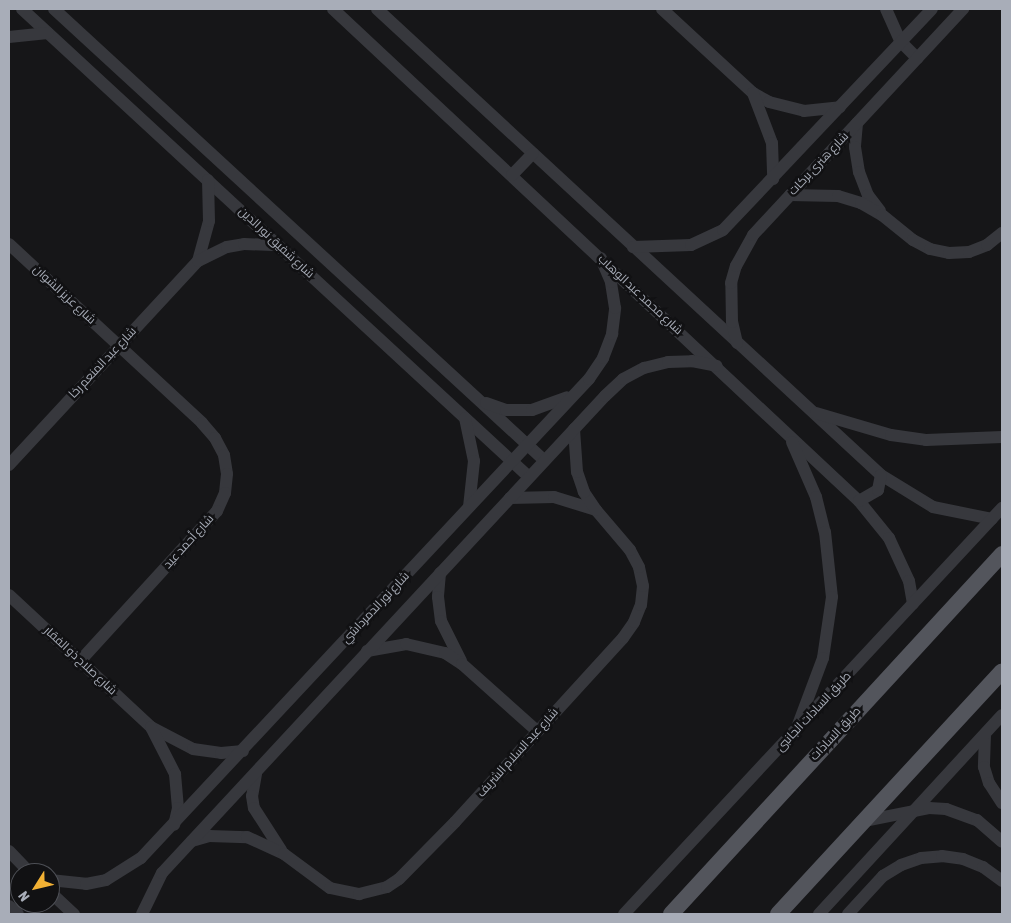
<!DOCTYPE html>
<html>
<head>
<meta charset="utf-8">
<style>
	body { margin:0 }
	#map { position:relative; width:1011px; height:923px; overflow:hidden; background:#161618; font-family:"Asap Condensed",Cairo,sans-serif }
	div>[style] { position:absolute }
	.minor>* { height:12px; margin:-6px; padding:0 6px; transform-origin:6px; border-radius:6px; background:#37383d }
	.major>* { height:16px; margin:-8px; padding:0 8px; transform-origin:8px; border-radius:8px; background:#53555c }
	span { translate:-50% -50%; white-space:nowrap; text-align:center; line-height:1.15; -webkit-text-stroke:5px #111113; paint-order:stroke }
	.street-label { font-size:12px; color:#a8adb8 }
	.frame { position:absolute; inset:0; border:10px solid #a8adb8; pointer-events:none }
	.north { position:absolute; left:10px; top:863px; width:50px; height:50px; box-sizing:border-box; background:#111113; border:1px solid #4d4f55; border-radius:50%; rotate:234deg; font-size:14px; font-weight:700; line-height:20px; text-align:center; color:#a8adb8 }
	.north::after { content:''; display:block; margin:auto; width:18px; height:22px; background:#f2b134; clip-path:polygon(50% 0,100% 100%,50% 72%,0 100%) }
</style>
</head>
<body>
<div id="map">
	<div class="minor">
		<i style="left:22px;top:9px;width:690px;rotate:42.71deg"></i>
		<i style="left:54px;top:9px;width:666px;rotate:42.63deg"></i>
		<i style="left:333px;top:9px;width:720px;rotate:43.09deg"></i>
		<i style="left:859px;top:501px;width:48px;rotate:51deg"></i>
		<i style="left:889px;top:538px;width:47px;rotate:65.1deg"></i>
		<i style="left:909px;top:581px;width:23px;rotate:80deg"></i>
		<i style="left:377px;top:9px;width:686px;rotate:42.76deg"></i>
		<i style="left:881px;top:475px;width:61px;rotate:31.6deg"></i>
		<i style="left:933px;top:507px;width:60px;rotate:11.5deg"></i>
		<i style="left:662px;top:9px;width:124px;rotate:42.7deg"></i>
		<i style="left:753px;top:93px;width:18px;rotate:29deg"></i>
		<i style="left:769px;top:102px;width:36px;rotate:14deg"></i>
		<i style="left:804px;top:111px;width:36px;rotate:-6deg"></i>
		<i style="left:886px;top:9px;width:36px;rotate:66deg"></i>
		<i style="left:901px;top:42px;width:23px;rotate:45deg"></i>
		<i style="left:9px;top:37px;width:39px;rotate:-6deg"></i>
		<i style="left:753px;top:93px;width:53px;rotate:69.2deg"></i>
		<i style="left:772px;top:143px;width:36px;rotate:88deg"></i>
		<i style="left:857px;top:123px;width:24px;rotate:95deg"></i>
		<i style="left:855px;top:147px;width:25px;rotate:81deg"></i>
		<i style="left:859px;top:172px;width:25px;rotate:69deg"></i>
		<i style="left:868px;top:195px;width:20px;rotate:53deg"></i>
		<i style="left:512px;top:175px;width:30px;rotate:-46deg"></i>
		<i style="left:790px;top:195px;width:48px;rotate:1.2deg"></i>
		<i style="left:838px;top:196px;width:24px;rotate:17deg"></i>
		<i style="left:861px;top:203px;width:24px;rotate:30deg"></i>
		<i style="left:882px;top:215px;width:40px;rotate:39deg"></i>
		<i style="left:913px;top:240px;width:19px;rotate:28deg"></i>
		<i style="left:930px;top:249px;width:19px;rotate:12deg"></i>
		<i style="left:949px;top:253px;width:20px;rotate:-3deg"></i>
		<i style="left:969px;top:252px;width:19px;rotate:-21deg"></i>
		<i style="left:987px;top:245px;width:19px;rotate:-39deg"></i>
		<i style="left:9px;top:244px;width:263px;rotate:42.8deg"></i>
		<i style="left:202px;top:423px;width:20px;rotate:49deg"></i>
		<i style="left:215px;top:438px;width:19px;rotate:62deg"></i>
		<i style="left:224px;top:455px;width:19px;rotate:81deg"></i>
		<i style="left:227px;top:474px;width:19px;rotate:96deg"></i>
		<i style="left:225px;top:493px;width:20px;rotate:114deg"></i>
		<i style="left:217px;top:511px;width:203px;rotate:132.4deg"></i>
		<i style="left:633px;top:247px;width:58px;rotate:-2deg"></i>
		<i style="left:691px;top:245px;width:35px;rotate:-25deg"></i>
		<i style="left:723px;top:230px;width:304px;rotate:-46.6deg"></i>
		<i style="left:198px;top:261px;width:41px;rotate:-74.6deg"></i>
		<i style="left:209px;top:221px;width:41px;rotate:-91.4deg"></i>
		<i style="left:737px;top:343px;width:22px;rotate:-103deg"></i>
		<i style="left:732px;top:322px;width:39px;rotate:-91deg"></i>
		<i style="left:731px;top:283px;width:18px;rotate:-74deg"></i>
		<i style="left:736px;top:266px;width:35px;rotate:-61deg"></i>
		<i style="left:753px;top:235px;width:309px;rotate:-47.1deg"></i>
		<i style="left:486px;top:403px;width:21px;rotate:19deg"></i>
		<i style="left:506px;top:410px;width:26px"></i>
		<i style="left:532px;top:410px;width:37px;rotate:-20deg"></i>
		<i style="left:816px;top:413px;width:78px;rotate:16.3deg"></i>
		<i style="left:891px;top:435px;width:35px;rotate:8deg"></i>
		<i style="left:926px;top:440px;width:76px;rotate:-2.3deg"></i>
		<i style="left:465px;top:418px;width:44px;rotate:78.2deg"></i>
		<i style="left:474px;top:461px;width:46px;rotate:96.2deg"></i>
		<i style="left:792px;top:442px;width:60px;rotate:66.4deg"></i>
		<i style="left:816px;top:497px;width:36px;rotate:76deg"></i>
		<i style="left:825px;top:532px;width:65px;rotate:83.9deg"></i>
		<i style="left:832px;top:597px;width:62px;rotate:98.4deg"></i>
		<i style="left:823px;top:658px;width:72px;rotate:110.5deg"></i>
		<i style="left:9px;top:465px;width:278px;rotate:-47.2deg"></i>
		<i style="left:198px;top:261px;width:32px;rotate:-26deg"></i>
		<i style="left:227px;top:247px;width:17px;rotate:-10deg"></i>
		<i style="left:244px;top:244px;width:34px;rotate:2deg"></i>
		<i style="left:510px;top:498px;width:44px;rotate:-1.3deg"></i>
		<i style="left:554px;top:497px;width:44px;rotate:17.2deg"></i>
		<i style="left:859px;top:501px;width:22px;rotate:-30deg"></i>
		<i style="left:878px;top:490px;width:15px;rotate:-79deg"></i>
		<i style="left:440px;top:573px;width:24px;rotate:95deg"></i>
		<i style="left:438px;top:597px;width:24px;rotate:83deg"></i>
		<i style="left:441px;top:621px;width:45px;rotate:63.4deg"></i>
		<i style="left:9px;top:595px;width:194px;rotate:42.9deg"></i>
		<i style="left:151px;top:727px;width:47px;rotate:27.6deg"></i>
		<i style="left:193px;top:749px;width:28px;rotate:8deg"></i>
		<i style="left:221px;top:753px;width:22px;rotate:-5deg"></i>
		<i style="left:367px;top:651px;width:40px;rotate:-10deg"></i>
		<i style="left:406px;top:644px;width:40px;rotate:13deg"></i>
		<i style="left:445px;top:653px;width:20px;rotate:33deg"></i>
		<i style="left:462px;top:664px;width:101px;rotate:41.8deg"></i>
		<i style="left:151px;top:727px;width:53px;rotate:62.9deg"></i>
		<i style="left:175px;top:774px;width:34px;rotate:85deg"></i>
		<i style="left:178px;top:808px;width:17px;rotate:103deg"></i>
		<i style="left:985px;top:735px;width:32px;rotate:92deg"></i>
		<i style="left:984px;top:767px;width:17px;rotate:73deg"></i>
		<i style="left:989px;top:783px;width:24px;rotate:57deg"></i>
		<i style="left:256px;top:774px;width:22px;rotate:100deg"></i>
		<i style="left:252px;top:796px;width:12px;rotate:81deg"></i>
		<i style="left:254px;top:808px;width:50px;rotate:57.3deg"></i>
		<i style="left:864px;top:821px;width:66px;rotate:-11.3deg"></i>
		<i style="left:929px;top:808px;width:17px;rotate:3deg"></i>
		<i style="left:946px;top:809px;width:33px;rotate:20deg"></i>
		<i style="left:977px;top:820px;width:33px;rotate:41deg"></i>
		<i style="left:192px;top:841px;width:18px;rotate:-16deg"></i>
		<i style="left:209px;top:836px;width:38px;rotate:2deg"></i>
		<i style="left:247px;top:837px;width:41px;rotate:24.7deg"></i>
		<i style="left:284px;top:854px;width:57px;rotate:36.5deg"></i>
		<i style="left:330px;top:888px;width:30px;rotate:12deg"></i>
		<i style="left:359px;top:894px;width:29px;rotate:-14deg"></i>
		<i style="left:387px;top:887px;width:14px;rotate:-34deg"></i>
		<i style="left:399px;top:879px;width:80px;rotate:-45.5deg"></i>
		<i style="left:455px;top:822px;width:249px;rotate:-47.6deg"></i>
		<i style="left:623px;top:638px;width:19px;rotate:-55deg"></i>
		<i style="left:634px;top:622px;width:18px;rotate:-68deg"></i>
		<i style="left:641px;top:605px;width:19px;rotate:-84deg"></i>
		<i style="left:643px;top:586px;width:19px;rotate:-102deg"></i>
		<i style="left:639px;top:567px;width:19px;rotate:-118deg"></i>
		<i style="left:630px;top:550px;width:52px;rotate:-130.4deg"></i>
		<i style="left:596px;top:510px;width:22px;rotate:-124deg"></i>
		<i style="left:584px;top:492px;width:21px;rotate:-109deg"></i>
		<i style="left:577px;top:472px;width:43px;rotate:-94deg"></i>
		<i style="left:9px;top:851px;width:30px;rotate:46deg"></i>
		<i style="left:50px;top:880px;width:36px;rotate:6deg"></i>
		<i style="left:86px;top:884px;width:20px;rotate:-11deg"></i>
		<i style="left:106px;top:880px;width:41px;rotate:-32.2deg"></i>
		<i style="left:141px;top:858px;width:656px;rotate:-46.92deg"></i>
		<i style="left:589px;top:379px;width:25px;rotate:-56deg"></i>
		<i style="left:603px;top:358px;width:26px;rotate:-69deg"></i>
		<i style="left:612px;top:334px;width:26px;rotate:-83deg"></i>
		<i style="left:615px;top:308px;width:26px;rotate:-99deg"></i>
		<i style="left:611px;top:282px;width:26px;rotate:-113deg"></i>
		<i style="left:50px;top:892px;width:33px;rotate:43deg"></i>
		<i style="left:9px;top:906px;width:12px;rotate:42deg"></i>
		<i style="left:142px;top:914px;width:46px;rotate:-64deg"></i>
		<i style="left:162px;top:873px;width:651px;rotate:-47.12deg"></i>
		<i style="left:605px;top:396px;width:25px;rotate:-43deg"></i>
		<i style="left:623px;top:379px;width:24px;rotate:-28deg"></i>
		<i style="left:644px;top:368px;width:25px;rotate:-14deg"></i>
		<i style="left:668px;top:362px;width:24px;rotate:-2deg"></i>
		<i style="left:692px;top:361px;width:25px;rotate:11deg"></i>
		<i style="left:624px;top:914px;width:555px;rotate:-47.05deg"></i>
		<i style="left:819px;top:914px;width:270px;rotate:-47.4deg"></i>
		<i style="left:848px;top:914px;width:52px;rotate:-47.4deg"></i>
		<i style="left:883px;top:876px;width:21px;rotate:-31deg"></i>
		<i style="left:901px;top:865px;width:21px;rotate:-19deg"></i>
		<i style="left:921px;top:858px;width:21px;rotate:-5deg"></i>
		<i style="left:942px;top:856px;width:21px;rotate:8deg"></i>
		<i style="left:963px;top:859px;width:22px;rotate:22deg"></i>
		<i style="left:983px;top:867px;width:24px;rotate:36deg"></i>
	</div>
	<div class="major">
		<i style="left:671px;top:914px;width:489px;rotate:-47.4deg"></i>
		<i style="left:778px;top:914px;width:330px;rotate:-47.3deg"></i>
	</div>
	<div class="street-label">
		<span style="left:819px;top:164px;rotate:-47deg">شارع هنرى بركات</span>
		<span style="left:276px;top:243px;rotate:43deg">شارع شفيق نور الدين</span>
		<span style="left:64px;top:295px;rotate:43deg">شارع عزيز الشوان</span>
		<span style="left:640px;top:295px;rotate:43deg">شارع محمد عبد الوهاب</span>
		<span style="left:103px;top:363px;rotate:-47deg">شارع عبد المنعم رخا</span>
		<span style="left:189px;top:542px;rotate:-48deg">شارع أحمد عيد</span>
		<span style="left:376px;top:608px;rotate:-47deg">شارع نور الدمرداشي</span>
		<span style="left:80px;top:661px;rotate:43deg">شارع صلاح ذو الفقار</span>
		<span style="left:814px;top:712px;rotate:-47deg">طريق السادات الجانبى</span>
		<span style="left:836px;top:734px;rotate:-47deg">طريق السادات</span>
		<span style="left:518px;top:753px;rotate:-48deg">شارع عبد السلام الشريف</span>
	</div>
	<div class="frame"></div>
	<div class="north">N</div>
</div>
</body>
</html>
